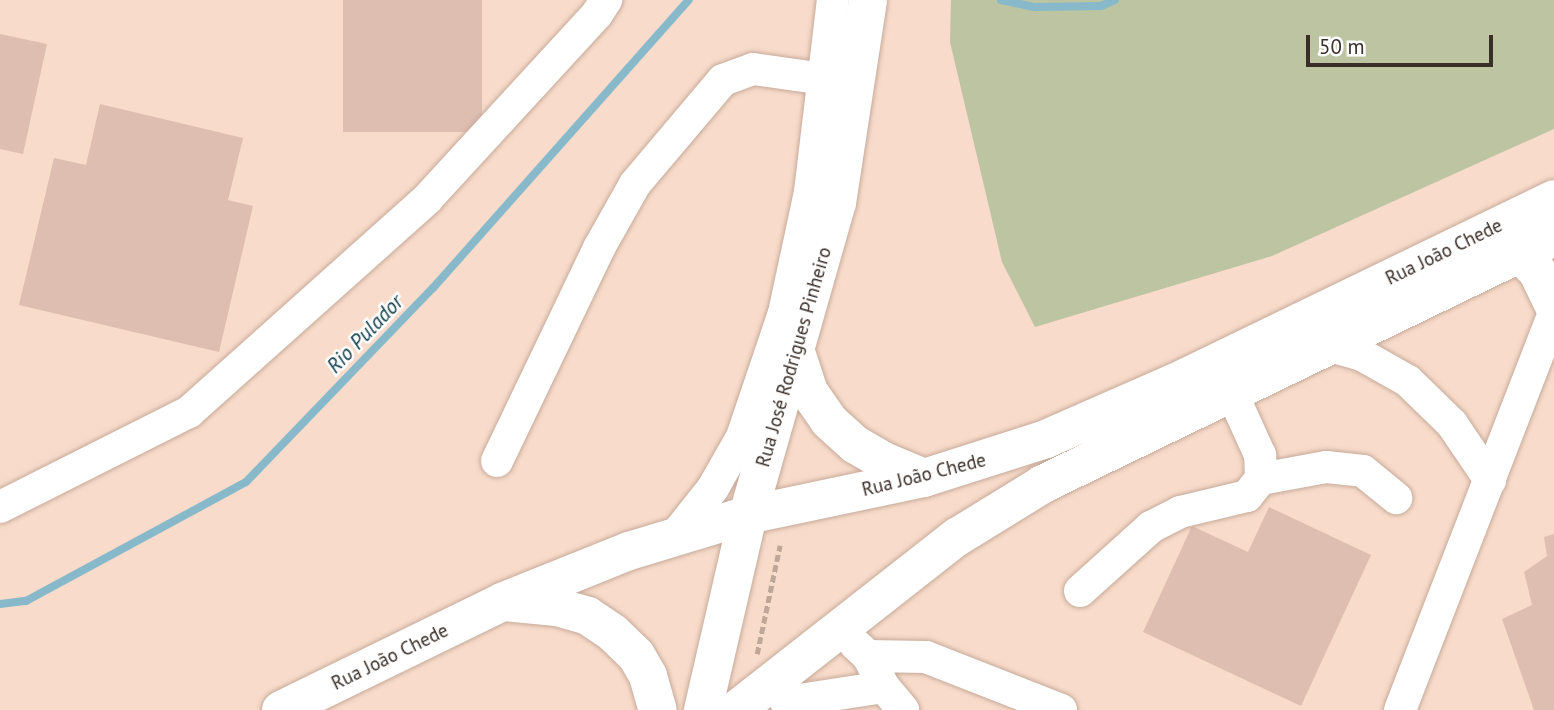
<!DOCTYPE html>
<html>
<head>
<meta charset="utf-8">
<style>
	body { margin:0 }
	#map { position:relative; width:1554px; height:710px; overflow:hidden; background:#f8dbca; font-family:"PT Sans",sans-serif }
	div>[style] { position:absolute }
	.green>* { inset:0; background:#bdc4a2 }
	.stream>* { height:8px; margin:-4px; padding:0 4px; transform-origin:4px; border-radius:4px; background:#87b9ca }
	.building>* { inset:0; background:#ddbeb1; transform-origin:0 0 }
	.path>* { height:4.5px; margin-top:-2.25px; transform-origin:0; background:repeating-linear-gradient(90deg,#bea799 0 7px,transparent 0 10.5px) }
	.roads { filter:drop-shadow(0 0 2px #c6aa9a) drop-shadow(0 0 2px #c6aa9a) }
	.minor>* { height:32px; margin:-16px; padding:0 16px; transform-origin:16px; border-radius:16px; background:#fff }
	.major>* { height:38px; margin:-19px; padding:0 19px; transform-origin:19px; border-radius:19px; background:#fff }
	span { translate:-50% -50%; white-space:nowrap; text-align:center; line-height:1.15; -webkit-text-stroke:5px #fff; paint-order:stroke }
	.street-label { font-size:19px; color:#392e28 }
	.water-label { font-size:21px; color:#0f3d4a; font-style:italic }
	.scale { position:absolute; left:1306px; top:35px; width:187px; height:32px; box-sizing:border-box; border:4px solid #392e28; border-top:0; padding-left:9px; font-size:21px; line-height:24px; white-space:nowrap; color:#392e28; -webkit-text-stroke:5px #fff; paint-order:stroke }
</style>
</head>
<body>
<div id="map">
	<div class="green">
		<i style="clip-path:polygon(951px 0,1554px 0,1554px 129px,1272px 256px,1035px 327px,1002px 262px,950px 42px)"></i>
	</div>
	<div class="stream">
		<i style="left:1001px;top:0;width:35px;rotate:12deg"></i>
		<i style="left:1035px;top:7px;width:66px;rotate:-0.9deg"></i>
		<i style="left:1101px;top:6px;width:15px;rotate:-23deg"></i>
		<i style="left:0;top:604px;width:26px;rotate:-7deg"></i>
		<i style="left:26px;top:601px;width:250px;rotate:-28.4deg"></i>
		<i style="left:246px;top:482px;width:269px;rotate:-46.1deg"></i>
		<i style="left:433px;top:288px;width:385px;rotate:-48.4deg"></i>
	</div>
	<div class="building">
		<i style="left:343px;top:0;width:139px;height:132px"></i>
		<i style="clip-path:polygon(0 34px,47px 44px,23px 154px,0 149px)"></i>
		<i style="clip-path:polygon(100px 104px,243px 138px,228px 200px,253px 206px,219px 352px,19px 305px,54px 158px,86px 165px)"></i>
		<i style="clip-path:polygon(1269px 507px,1371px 555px,1301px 706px,1143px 632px,1192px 526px,1248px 552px)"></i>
		<i style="clip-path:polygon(1554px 534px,1554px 710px,1534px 710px,1502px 619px,1532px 605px,1524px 572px,1547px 556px,1544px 537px)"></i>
	</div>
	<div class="path">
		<i style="left:757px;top:654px;width:111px;rotate:-78.1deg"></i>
	</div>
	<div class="roads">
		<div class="minor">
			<i style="left:1327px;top:345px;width:36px;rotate:16deg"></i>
			<i style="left:1362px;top:355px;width:53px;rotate:29.5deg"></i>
			<i style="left:1408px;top:381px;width:62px;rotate:44.3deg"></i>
			<i style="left:1452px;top:424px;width:68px;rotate:55.8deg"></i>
			<i style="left:497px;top:461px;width:236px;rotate:-64.4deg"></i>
			<i style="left:599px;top:248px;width:73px;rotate:-60.6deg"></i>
			<i style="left:635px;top:184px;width:136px;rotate:-49.8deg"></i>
			<i style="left:723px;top:80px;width:32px;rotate:-20deg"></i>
			<i style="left:753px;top:69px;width:72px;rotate:8deg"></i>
			<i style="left:1261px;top:479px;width:66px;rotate:-10.5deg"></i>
			<i style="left:1326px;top:467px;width:37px;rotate:6deg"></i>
			<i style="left:1363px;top:471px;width:43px;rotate:39.3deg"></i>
			<i style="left:0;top:507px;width:212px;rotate:-26.7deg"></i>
			<i style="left:189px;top:412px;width:319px;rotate:-41.8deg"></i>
			<i style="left:427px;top:199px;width:251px;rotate:-47.4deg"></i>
			<i style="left:597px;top:14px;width:17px;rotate:-57deg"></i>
			<i style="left:675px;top:536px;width:61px;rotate:-51.6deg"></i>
			<i style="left:713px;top:488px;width:59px;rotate:-60.4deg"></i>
			<i style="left:742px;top:437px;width:131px;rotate:-71.3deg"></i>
			<i style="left:784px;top:313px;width:124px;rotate:-77.9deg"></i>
			<i style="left:810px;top:192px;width:193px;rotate:-83.2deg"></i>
			<i style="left:1080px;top:591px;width:96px;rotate:-42deg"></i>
			<i style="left:1151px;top:527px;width:33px;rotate:-27deg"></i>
			<i style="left:1180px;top:512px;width:69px;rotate:-13.4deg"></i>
			<i style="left:1247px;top:496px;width:22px;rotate:-51deg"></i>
			<i style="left:1261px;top:479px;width:24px;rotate:-92deg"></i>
			<i style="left:1260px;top:455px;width:70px;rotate:-114.4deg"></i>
			<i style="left:855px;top:644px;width:18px;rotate:43deg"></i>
			<i style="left:868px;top:656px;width:35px;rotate:63deg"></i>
			<i style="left:884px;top:687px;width:30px;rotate:50deg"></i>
			<i style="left:868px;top:656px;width:58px;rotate:1deg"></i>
			<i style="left:926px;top:657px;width:145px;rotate:21.4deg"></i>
			<i style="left:786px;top:702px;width:99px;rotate:-8.7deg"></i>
			<i style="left:1400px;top:710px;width:426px;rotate:-68.8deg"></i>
		</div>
		<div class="major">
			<i style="left:1503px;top:237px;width:48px;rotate:45deg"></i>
			<i style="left:1537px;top:271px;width:39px;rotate:64deg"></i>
			<i style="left:796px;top:352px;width:42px;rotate:72deg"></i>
			<i style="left:809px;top:392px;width:35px;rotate:55deg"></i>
			<i style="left:829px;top:421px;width:36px;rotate:42deg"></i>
			<i style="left:856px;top:445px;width:34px;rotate:30deg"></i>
			<i style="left:886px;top:462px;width:41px;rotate:22.8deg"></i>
			<i style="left:504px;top:602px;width:53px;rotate:5.4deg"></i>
			<i style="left:557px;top:607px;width:32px;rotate:16deg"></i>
			<i style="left:588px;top:616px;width:30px;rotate:34deg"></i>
			<i style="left:613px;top:633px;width:32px;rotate:44deg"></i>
			<i style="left:636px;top:655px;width:24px;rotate:60deg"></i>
			<i style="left:648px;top:676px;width:35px;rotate:74deg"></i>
			<i style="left:281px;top:710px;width:246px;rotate:-26deg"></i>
			<i style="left:502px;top:602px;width:137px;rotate:-21.9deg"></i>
			<i style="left:629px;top:551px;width:124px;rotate:-16.8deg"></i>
			<i style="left:748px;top:515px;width:180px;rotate:-11.9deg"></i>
			<i style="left:924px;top:478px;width:128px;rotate:-17.7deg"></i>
			<i style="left:1046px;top:439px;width:142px;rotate:-23.7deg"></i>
			<i style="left:1176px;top:382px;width:420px;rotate:-25.8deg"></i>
			<i style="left:703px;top:710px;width:200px;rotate:-77deg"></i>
			<i style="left:748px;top:515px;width:324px;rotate:-74.1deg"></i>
			<i style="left:837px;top:203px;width:205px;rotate:-81.3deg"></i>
			<i style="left:736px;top:710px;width:281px;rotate:-38.1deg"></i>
			<i style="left:957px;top:537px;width:101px;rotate:-31.6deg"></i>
			<i style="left:1043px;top:484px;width:568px;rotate:-25.8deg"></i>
		</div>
	</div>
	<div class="street-label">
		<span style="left:1444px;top:252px;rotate:-26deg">Rua João Chede</span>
		<span style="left:794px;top:357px;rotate:-74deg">Rua José Rodrigues Pinheiro</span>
		<span style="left:924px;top:475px;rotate:-14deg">Rua João Chede</span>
		<span style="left:390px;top:657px;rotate:-26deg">Rua João Chede</span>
	</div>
	<div class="water-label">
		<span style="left:365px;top:334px;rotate:-46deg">Rio Pulador</span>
	</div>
	<div class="scale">50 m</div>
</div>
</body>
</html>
